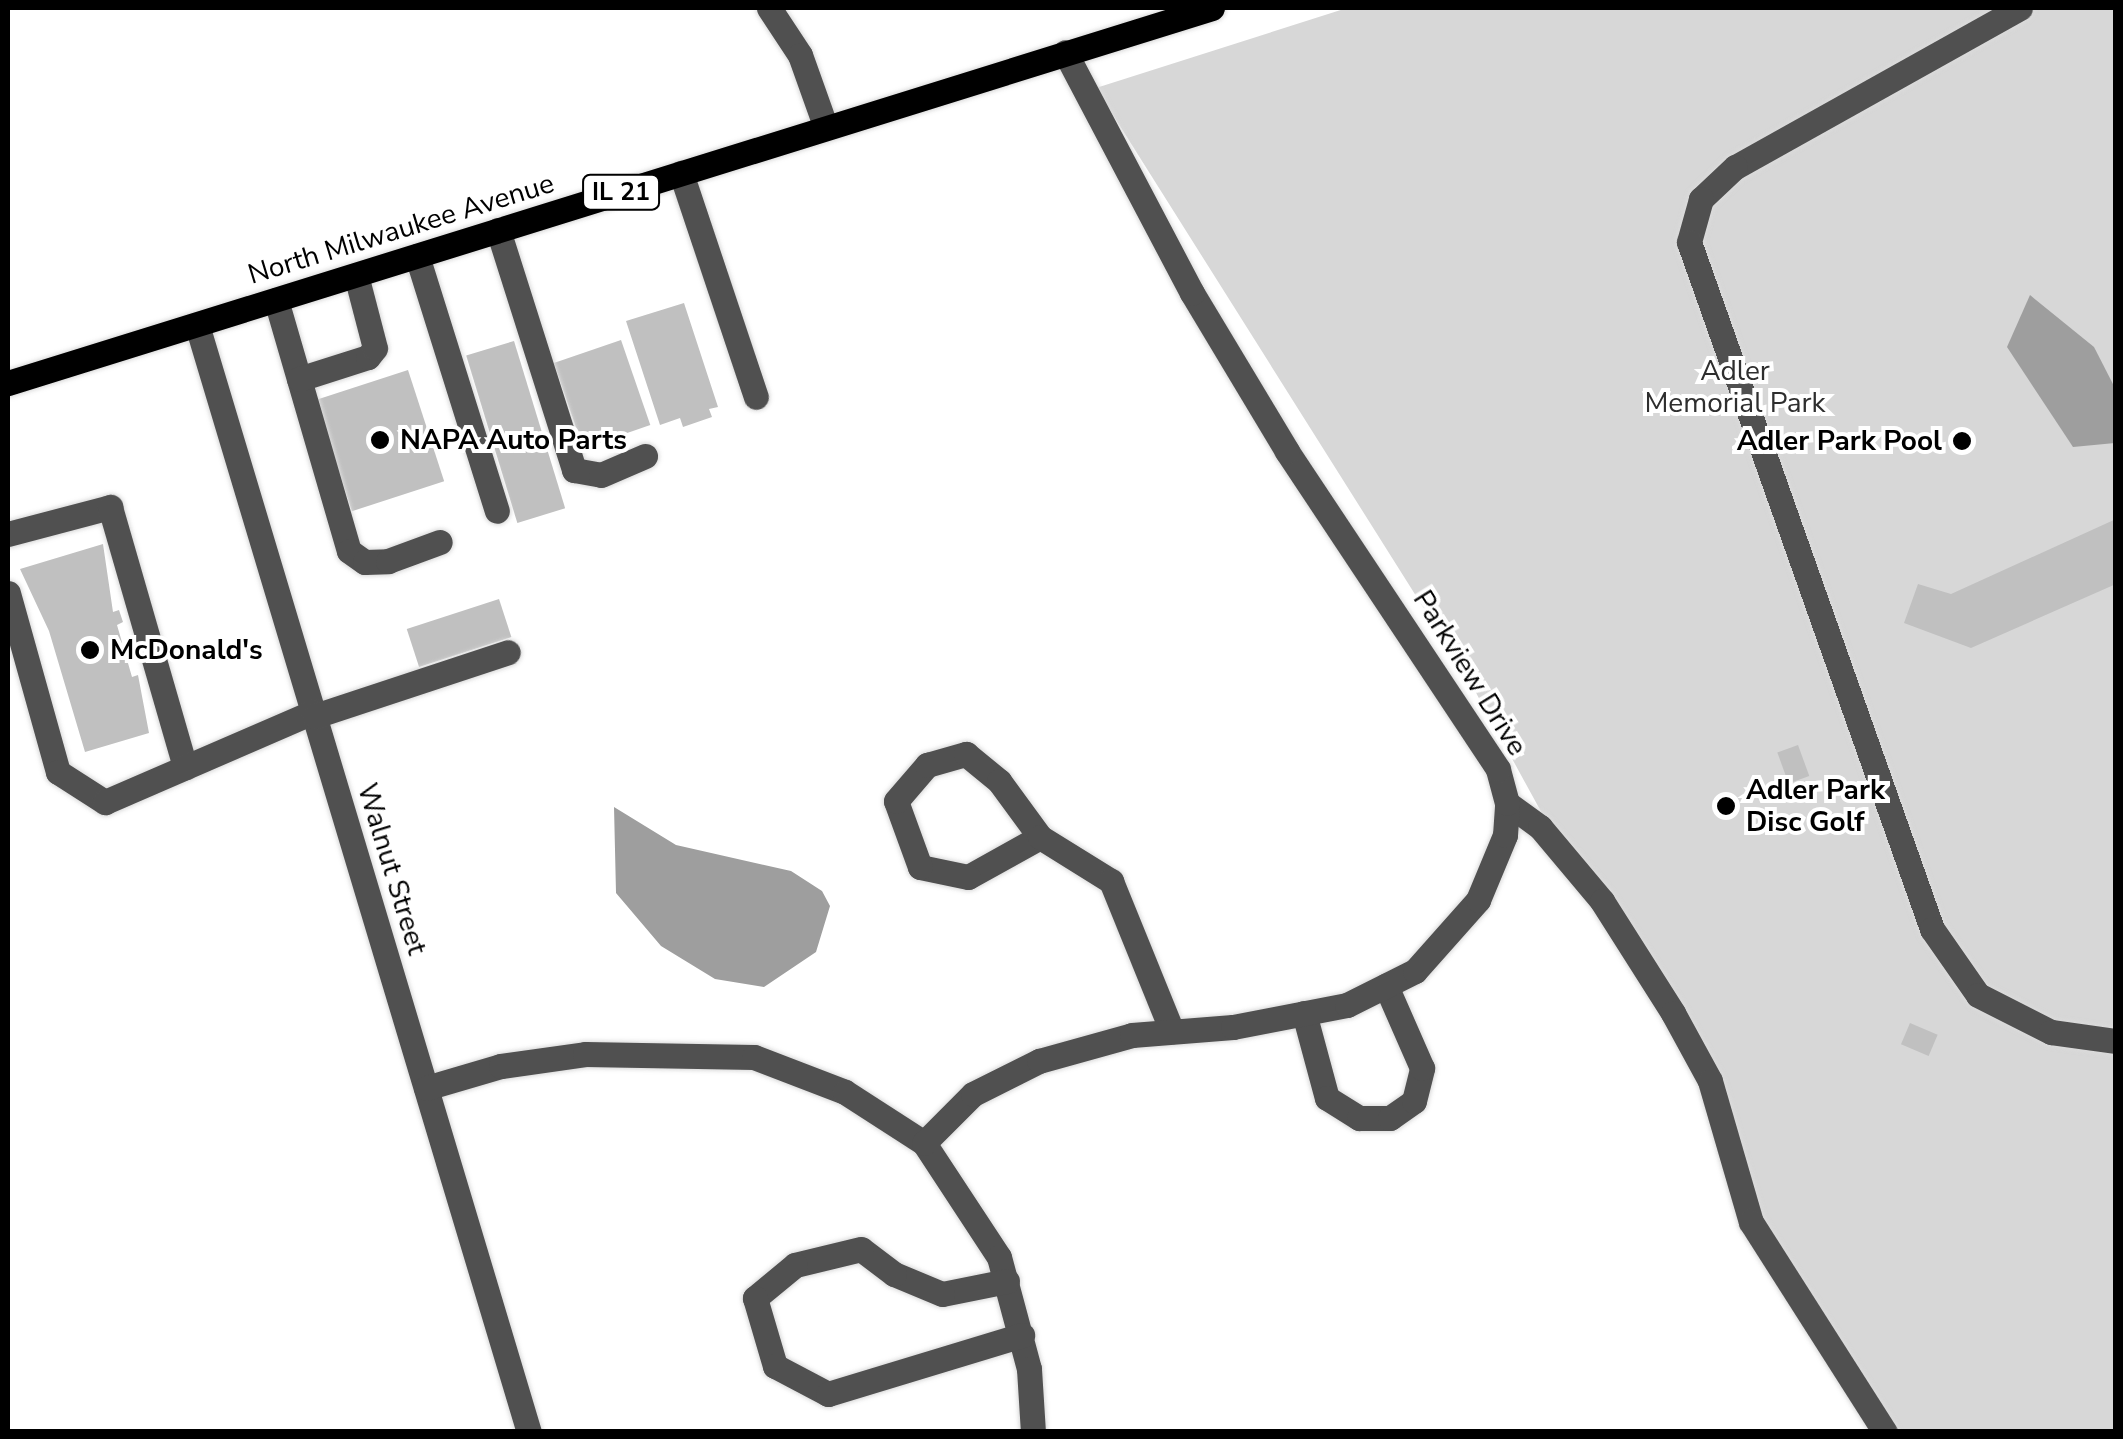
<!DOCTYPE html>
<html>
<head>
<meta charset="utf-8">
<style>
	body { margin:0 }
	#map { position:relative; width:2123px; height:1439px; overflow:hidden; background:#fff; font-family:"Nunito Sans",sans-serif }
	div>[style] { position:absolute }
	.green>* { inset:0; background:#d7d7d7 }
	.water>* { inset:0; background:#9e9e9e }
	.building>* { inset:0; background:#c0c0c0; transform-origin:0 0 }
	.roads { filter:drop-shadow(0 0 2px #dbdbdb) drop-shadow(0 0 2px #dbdbdb) }
	.minor>* { height:25px; margin:-12.5px; padding:0 12.5px; transform-origin:12.5px; border-radius:12.5px; background:#505050 }
	.major>* { height:25px; margin:-12.5px; padding:0 12.5px; transform-origin:12.5px; border-radius:12.5px; background:#000 }
	.dots>* { width:28px; height:28px; translate:-50% -50%; box-sizing:border-box; border:5px solid #fff; border-radius:50% }
	span { translate:-50% -50%; white-space:nowrap; text-align:center; line-height:1.15; -webkit-text-stroke:8px #fff; paint-order:stroke }
	.shield-label span { padding:2px 8px; background:#fff; border:2px solid; border-radius:8px; -webkit-text-stroke-width:0 }
	.shield-label { font-size:25px; color:#000; font-weight:700 }
	.street-label { font-size:28px; color:#000 }
	.park-label { font-size:28px; color:#2e2e2e }
	.poi-label { font-size:28px; color:#000; font-weight:700 }
	.left { translate:0 -50%; text-align:left }
	.right { translate:-100% -50%; text-align:right }
	.frame { position:absolute; inset:0; border:10px solid #000; pointer-events:none }
</style>
</head>
<body>
<div id="map">
	<div class="green">
		<i style="clip-path:polygon(1347px 8px,2115px 8px,2115px 1431px,1892px 1431px,1758px 1222px,1726px 1089px,1682px 1005px,1550px 828px,1469px 680px,1096px 88px)"></i>
	</div>
	<div class="water">
		<i style="clip-path:polygon(2030px 295px,2094px 347px,2115px 388px,2115px 443px,2073px 447px,2007px 347px)"></i>
		<i style="clip-path:polygon(614px 807px,676px 845px,791px 871px,822px 891px,830px 906px,816px 952px,764px 987px,715px 979px,661px 946px,616px 893px)"></i>
	</div>
	<div class="building">
		<i style="clip-path:polygon(684px 303px,718px 407px,709px 409px,712px 417px,683px 427px,680px 418px,660px 425px,626px 321px)"></i>
		<i style="left:621px;top:340px;width:90px;height:71px;rotate:71deg"></i>
		<i style="left:514px;top:341px;width:175px;height:50px;rotate:73deg"></i>
		<i style="left:408px;top:370px;width:117px;height:97px;rotate:72deg"></i>
		<i style="clip-path:polygon(2116px 519px,2116px 584px,1971px 648px,1904px 623px,1918px 584px,1951px 594px)"></i>
		<i style="clip-path:polygon(103px 544px,113px 612px,119px 610px,123px 622px,117px 625px,132px 677px,138px 675px,149px 733px,85px 752px,49px 631px,20px 569px)"></i>
		<i style="left:499px;top:599px;width:40px;height:97px;rotate:72deg"></i>
		<i style="left:1798px;top:745px;width:33px;height:22px;rotate:70deg"></i>
		<i style="left:1910px;top:1023px;width:30px;height:23px;rotate:23deg"></i>
	</div>
	<div class="roads">
		<div class="minor">
			<i style="left:769px;top:8px;width:56px;rotate:56.6deg"></i>
			<i style="left:800px;top:55px;width:77px;rotate:70.4deg"></i>
			<i style="left:2020px;top:8px;width:326px;rotate:150.8deg"></i>
			<i style="left:1735px;top:167px;width:47px;rotate:136.7deg"></i>
			<i style="left:1701px;top:199px;width:45px;rotate:105.6deg"></i>
			<i style="left:1689px;top:242px;width:729px;rotate:70.52deg"></i>
			<i style="left:1932px;top:929px;width:80px;rotate:55.1deg"></i>
			<i style="left:1978px;top:995px;width:82px;rotate:26.9deg"></i>
			<i style="left:2051px;top:1032px;width:66px;rotate:7.9deg"></i>
			<i style="left:681px;top:173px;width:236px;rotate:71.5deg"></i>
			<i style="left:498px;top:230px;width:252px;rotate:72.4deg"></i>
			<i style="left:574px;top:470px;width:27px;rotate:10deg"></i>
			<i style="left:601px;top:475px;width:48px;rotate:-23.4deg"></i>
			<i style="left:417px;top:256px;width:267px;rotate:72.6deg"></i>
			<i style="left:276px;top:300px;width:261px;rotate:73.8deg"></i>
			<i style="left:349px;top:551px;width:19px;rotate:35deg"></i>
			<i style="left:365px;top:562px;width:23px;rotate:-2deg"></i>
			<i style="left:388px;top:561px;width:55px;rotate:-20.1deg"></i>
			<i style="left:197px;top:325px;width:1156px;rotate:73.31deg"></i>
			<i style="left:299px;top:379px;width:72px;rotate:-17.7deg"></i>
			<i style="left:368px;top:357px;width:11px;rotate:-52deg"></i>
			<i style="left:375px;top:348px;width:75px;rotate:-104.6deg"></i>
			<i style="left:8px;top:534px;width:106px;rotate:-14.8deg"></i>
			<i style="left:110px;top:507px;width:271px;rotate:73.9deg"></i>
			<i style="left:8px;top:593px;width:186px;rotate:74.4deg"></i>
			<i style="left:58px;top:772px;width:56px;rotate:32.6deg"></i>
			<i style="left:105px;top:802px;width:227px;rotate:-23.4deg"></i>
			<i style="left:315px;top:716px;width:203px;rotate:-18.3deg"></i>
			<i style="left:1507px;top:803px;width:41px;rotate:36deg"></i>
			<i style="left:1540px;top:827px;width:97px;rotate:50deg"></i>
			<i style="left:1602px;top:901px;width:133px;rotate:57.6deg"></i>
			<i style="left:1673px;top:1013px;width:77px;rotate:61.4deg"></i>
			<i style="left:1710px;top:1081px;width:147px;rotate:73.8deg"></i>
			<i style="left:1751px;top:1222px;width:249px;rotate:57.5deg"></i>
			<i style="left:1040px;top:837px;width:82px;rotate:150.9deg"></i>
			<i style="left:968px;top:877px;width:49px;rotate:-168.2deg"></i>
			<i style="left:920px;top:867px;width:70px;rotate:-110deg"></i>
			<i style="left:896px;top:801px;width:48px;rotate:-49.3deg"></i>
			<i style="left:927px;top:765px;width:41px;rotate:-15.8deg"></i>
			<i style="left:966px;top:754px;width:43px;rotate:39.3deg"></i>
			<i style="left:999px;top:781px;width:69px;rotate:53.8deg"></i>
			<i style="left:1040px;top:837px;width:84px;rotate:31.8deg"></i>
			<i style="left:1111px;top:881px;width:162px;rotate:67.9deg"></i>
			<i style="left:1304px;top:1013px;width:88px;rotate:74.9deg"></i>
			<i style="left:1327px;top:1098px;width:38px;rotate:32deg"></i>
			<i style="left:1359px;top:1118px;width:31px"></i>
			<i style="left:1390px;top:1118px;width:29px;rotate:-35deg"></i>
			<i style="left:1414px;top:1101px;width:34px;rotate:-76deg"></i>
			<i style="left:1422px;top:1068px;width:90px;rotate:-113.7deg"></i>
			<i style="left:426px;top:1088px;width:78px;rotate:-16.3deg"></i>
			<i style="left:501px;top:1066px;width:85px;rotate:-8.1deg"></i>
			<i style="left:585px;top:1054px;width:169px;rotate:1deg"></i>
			<i style="left:754px;top:1057px;width:97px;rotate:21deg"></i>
			<i style="left:845px;top:1092px;width:94px;rotate:32.8deg"></i>
			<i style="left:924px;top:1143px;width:136px;rotate:56.7deg"></i>
			<i style="left:999px;top:1257px;width:116px;rotate:75deg"></i>
			<i style="left:1029px;top:1369px;width:63px;rotate:86.4deg"></i>
			<i style="left:924px;top:1143px;width:69px;rotate:-45deg"></i>
			<i style="left:973px;top:1094px;width:74px;rotate:-26.6deg"></i>
			<i style="left:1039px;top:1061px;width:97px;rotate:-15.6deg"></i>
			<i style="left:1132px;top:1035px;width:101px;rotate:-4.5deg"></i>
			<i style="left:1233px;top:1027px;width:116px;rotate:-10.9deg"></i>
			<i style="left:1347px;top:1005px;width:76px;rotate:-26.6deg"></i>
			<i style="left:1415px;top:971px;width:95px;rotate:-48.4deg"></i>
			<i style="left:1478px;top:900px;width:70px;rotate:-67.4deg"></i>
			<i style="left:1505px;top:835px;width:32px;rotate:-86deg"></i>
			<i style="left:1507px;top:803px;width:35px;rotate:-105deg"></i>
			<i style="left:1498px;top:769px;width:382px;rotate:-123.6deg"></i>
			<i style="left:1287px;top:451px;width:184px;rotate:-121deg"></i>
			<i style="left:1192px;top:293px;width:272px;rotate:-117.8deg"></i>
			<i style="left:1007px;top:1281px;width:66px;rotate:168.7deg"></i>
			<i style="left:942px;top:1294px;width:52px;rotate:-157.4deg"></i>
			<i style="left:894px;top:1274px;width:41px;rotate:-142.9deg"></i>
			<i style="left:861px;top:1249px;width:68px;rotate:166.4deg"></i>
			<i style="left:795px;top:1265px;width:52px;rotate:140.5deg"></i>
			<i style="left:755px;top:1298px;width:71px;rotate:73.6deg"></i>
			<i style="left:775px;top:1366px;width:60px;rotate:27.8deg"></i>
			<i style="left:828px;top:1394px;width:203px;rotate:-16.9deg"></i>
		</div>
		<div class="major">
			<i style="left:8px;top:383px;width:1261px;rotate:-17.3deg"></i>
		</div>
	</div>
	<div class="dots">
		<i style="left:380px;top:440px;background:#000"></i>
		<i style="left:1962px;top:441px;background:#000"></i>
		<i style="left:90px;top:650px;background:#000"></i>
		<i style="left:1726px;top:806px;background:#000"></i>
	</div>
	<div class="shield-label">
		<span style="left:621px;top:192px">IL 21</span>
	</div>
	<div class="street-label">
		<span style="left:401px;top:229px;rotate:-17deg">North Milwaukee Avenue</span>
		<span style="left:1470px;top:673px;rotate:58deg">Parkview Drive</span>
		<span style="left:392px;top:869px;rotate:73deg">Walnut Street</span>
	</div>
	<div class="park-label">
		<span style="left:1735px;top:387px">Adler<br>Memorial Park</span>
	</div>
	<div class="poi-label">
		<span class="left" style="left:400px;top:440px">NAPA Auto Parts</span>
		<span class="right" style="left:1942px;top:441px">Adler Park Pool</span>
		<span class="left" style="left:110px;top:650px">McDonald's</span>
		<span class="left" style="left:1746px;top:806px">Adler Park<br>Disc Golf</span>
	</div>
	<div class="frame"></div>
</div>
</body>
</html>
